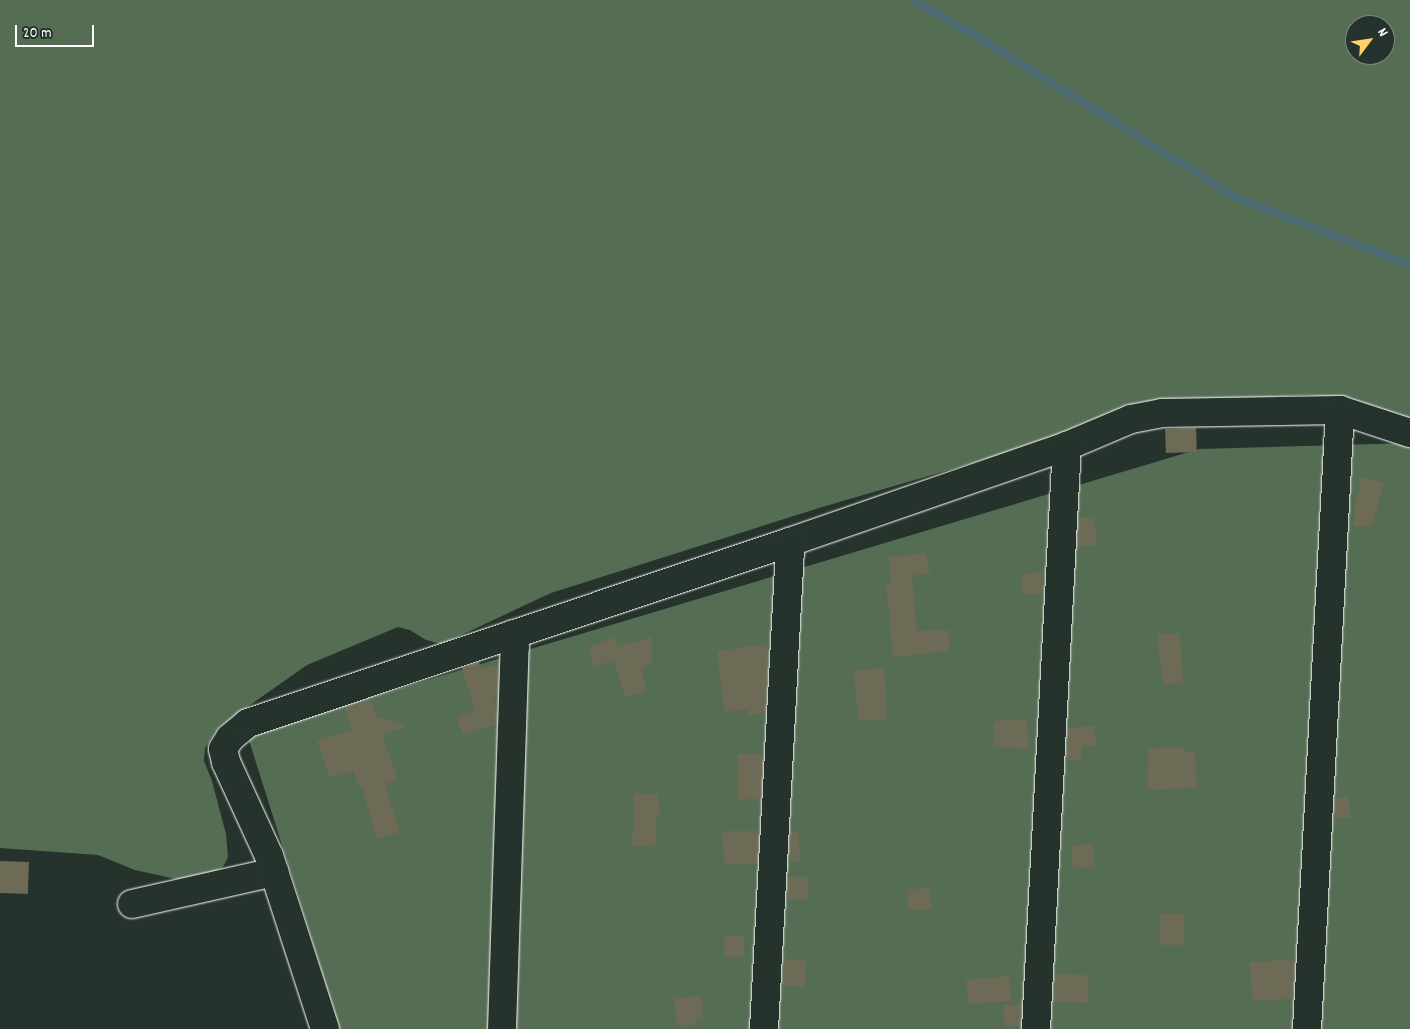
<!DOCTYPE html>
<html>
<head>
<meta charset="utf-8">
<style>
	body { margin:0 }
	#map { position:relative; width:1410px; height:1029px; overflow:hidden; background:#26332d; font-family:Dekko,sans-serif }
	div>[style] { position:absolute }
	.green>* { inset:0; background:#556d53 }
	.stream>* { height:8px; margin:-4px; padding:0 4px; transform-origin:4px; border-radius:4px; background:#4e6c74 }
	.building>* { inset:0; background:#6d6a56; transform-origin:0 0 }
	.roads { filter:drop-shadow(0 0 1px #fff) drop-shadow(0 0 1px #fff) }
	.minor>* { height:28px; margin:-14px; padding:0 14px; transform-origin:14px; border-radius:14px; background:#26332d }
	span { translate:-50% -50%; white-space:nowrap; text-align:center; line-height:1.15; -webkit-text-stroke:4px #26332d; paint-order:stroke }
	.north { position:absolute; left:1345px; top:15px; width:50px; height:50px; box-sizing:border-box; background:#26332d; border:1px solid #7d8581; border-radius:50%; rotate:59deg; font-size:14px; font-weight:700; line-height:20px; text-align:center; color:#fff }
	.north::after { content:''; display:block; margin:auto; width:18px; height:22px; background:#ffd166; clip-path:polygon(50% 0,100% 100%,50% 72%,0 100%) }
	.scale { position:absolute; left:15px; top:25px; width:79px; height:22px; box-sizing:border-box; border:2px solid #fff; border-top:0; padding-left:6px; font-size:15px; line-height:18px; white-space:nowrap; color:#fff; -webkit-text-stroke:4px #26332d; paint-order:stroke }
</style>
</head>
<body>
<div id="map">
	<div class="green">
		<i style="clip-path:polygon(evenodd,0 0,1410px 0,1410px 427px,1349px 398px,1304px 395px,1163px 403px,1041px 443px,819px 508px,551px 593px,442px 644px,426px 640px,410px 630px,398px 627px,307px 665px,219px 727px,205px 748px,204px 761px,212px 781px,226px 834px,228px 857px,223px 867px,212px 873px,180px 880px,135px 870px,98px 855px,0 848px,0 0,1355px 25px,1385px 25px,1385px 55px,1355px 55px,1355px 25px)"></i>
		<i style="clip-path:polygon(1410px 443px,1410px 1029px,340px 1029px,247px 734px,1199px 449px)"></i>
	</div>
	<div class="stream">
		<i style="left:913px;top:0;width:71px;rotate:29.4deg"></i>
		<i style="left:975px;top:35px;width:306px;rotate:31.9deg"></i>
		<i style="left:1235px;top:197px;width:188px;rotate:21.2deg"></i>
	</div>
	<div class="building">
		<i style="left:1196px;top:428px;width:24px;height:31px;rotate:88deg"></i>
		<i style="clip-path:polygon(1362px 477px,1384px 482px,1372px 527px,1354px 526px,1355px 506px)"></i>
		<i style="clip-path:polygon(1079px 517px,1095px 517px,1096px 546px,1077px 546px)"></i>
		<i style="clip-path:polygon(925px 553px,930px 573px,912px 576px,917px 631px,948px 630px,950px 651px,893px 657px,886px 584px,891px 584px,888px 557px)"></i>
		<i style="left:1042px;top:572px;width:21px;height:21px;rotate:85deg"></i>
		<i style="clip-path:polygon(1180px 633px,1183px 683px,1163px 685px,1157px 634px)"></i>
		<i style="clip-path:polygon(615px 637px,618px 646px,652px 637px,652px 665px,641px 668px,647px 691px,625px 697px,614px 660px,594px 667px,588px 647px)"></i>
		<i style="clip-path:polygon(766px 644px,768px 663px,765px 713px,748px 715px,748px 710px,724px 712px,717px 651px)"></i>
		<i style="clip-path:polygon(479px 662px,482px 669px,499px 664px,498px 695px,492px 697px,497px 712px,497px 724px,463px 735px,456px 717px,475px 710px,462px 668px)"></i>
		<i style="left:884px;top:668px;width:51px;height:30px;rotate:86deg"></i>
		<i style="clip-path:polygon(371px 700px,376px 716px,408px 727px,382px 735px,398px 779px,385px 784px,400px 832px,377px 839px,362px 787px,360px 788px,353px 771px,330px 778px,317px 741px,352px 730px,345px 708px)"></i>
		<i style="clip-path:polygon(1027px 719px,1029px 749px,993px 747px,994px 721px)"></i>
		<i style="clip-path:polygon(1095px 726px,1096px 746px,1082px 747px,1081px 761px,1066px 760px,1068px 728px)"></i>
		<i style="clip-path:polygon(1185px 747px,1184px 753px,1195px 752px,1197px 788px,1147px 790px,1148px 748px)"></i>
		<i style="left:738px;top:754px;width:25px;height:45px"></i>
		<i style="clip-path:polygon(634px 793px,658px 794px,660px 816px,657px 816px,655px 845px,632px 846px)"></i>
		<i style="clip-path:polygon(1335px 797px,1349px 797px,1350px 818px,1334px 819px)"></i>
		<i style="clip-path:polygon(722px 831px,759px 831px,757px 863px,724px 865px)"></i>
		<i style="clip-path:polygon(790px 832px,799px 832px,800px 861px,789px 862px)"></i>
		<i style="left:1093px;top:844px;width:23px;height:22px;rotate:85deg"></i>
		<i style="left:0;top:861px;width:29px;height:32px;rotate:2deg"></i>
		<i style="left:788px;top:877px;width:20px;height:23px"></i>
		<i style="left:930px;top:888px;width:21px;height:23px;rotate:87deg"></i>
		<i style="left:1160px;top:914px;width:24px;height:31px"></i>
		<i style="left:743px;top:935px;width:21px;height:20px;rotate:85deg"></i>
		<i style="left:784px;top:959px;width:22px;height:27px;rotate:3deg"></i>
		<i style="clip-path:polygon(1277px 959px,1295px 960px,1292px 999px,1252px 1001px,1250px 962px,1276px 961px)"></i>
		<i style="left:1055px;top:974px;width:34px;height:28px;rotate:2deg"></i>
		<i style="left:1009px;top:976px;width:25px;height:43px;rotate:85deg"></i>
		<i style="clip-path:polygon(701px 996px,703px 1019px,696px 1019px,696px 1025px,677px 1026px,674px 998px)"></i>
		<i style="clip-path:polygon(1022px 1004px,1021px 1026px,1004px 1026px,1003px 1005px)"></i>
	</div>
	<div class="roads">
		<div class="minor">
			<i style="left:132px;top:904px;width:146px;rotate:-12.7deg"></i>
			<i style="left:325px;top:1029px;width:182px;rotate:-107.9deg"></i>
			<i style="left:269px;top:856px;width:103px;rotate:-114.6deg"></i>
			<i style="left:226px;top:762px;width:13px;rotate:-103deg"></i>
			<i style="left:223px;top:749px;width:13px;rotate:-58deg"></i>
			<i style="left:230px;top:738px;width:23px;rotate:-40deg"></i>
			<i style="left:248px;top:723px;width:571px;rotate:-18.47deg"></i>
			<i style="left:790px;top:542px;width:293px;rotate:-19.1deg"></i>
			<i style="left:1067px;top:446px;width:69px;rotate:-22.9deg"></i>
			<i style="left:1131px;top:419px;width:32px;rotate:-11deg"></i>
			<i style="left:1162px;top:413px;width:178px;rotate:-1deg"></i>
			<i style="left:1340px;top:410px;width:74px;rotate:18.2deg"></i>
			<i style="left:502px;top:1029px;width:382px;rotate:-88.1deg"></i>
			<i style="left:515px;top:647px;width:13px;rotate:-103deg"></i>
			<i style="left:764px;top:1029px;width:488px;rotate:-86.9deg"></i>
			<i style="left:1036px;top:1029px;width:584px;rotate:-86.96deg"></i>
			<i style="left:1307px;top:1029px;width:620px;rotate:-86.95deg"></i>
		</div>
	</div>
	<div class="north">N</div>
	<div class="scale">20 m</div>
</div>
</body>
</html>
